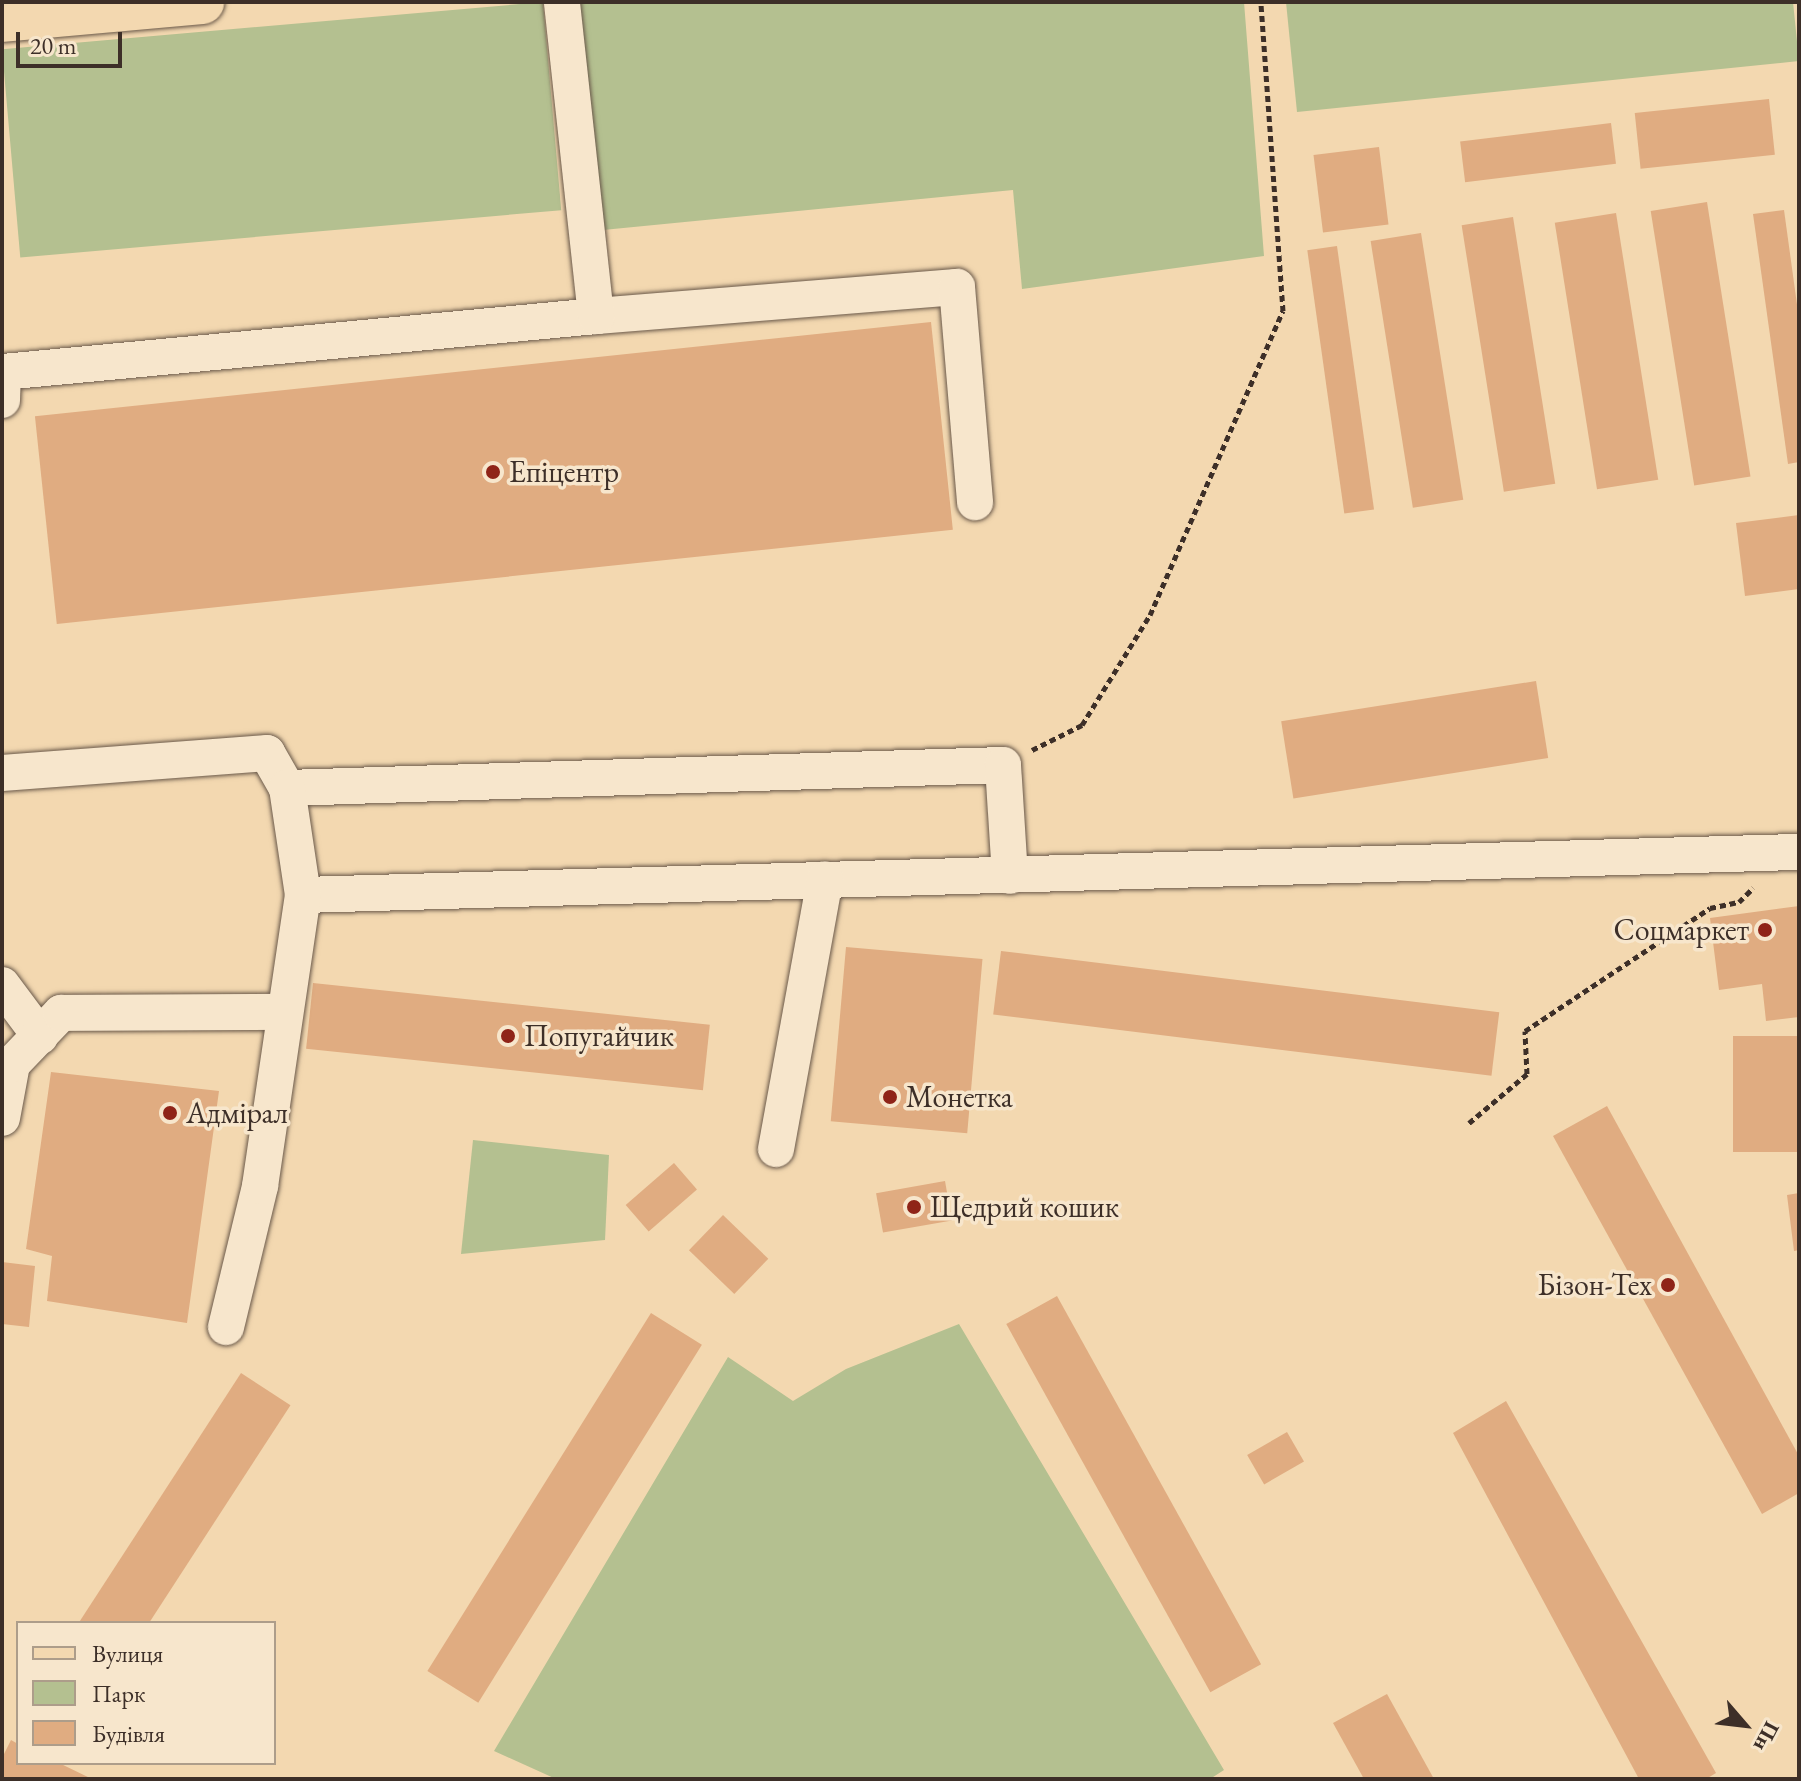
<!DOCTYPE html>
<html>
<head>
<meta charset="utf-8">
<style>
	body { margin:0 }
	#map { position:relative; width:1801px; height:1781px; overflow:hidden; background:#f3d8b0; font-family:"EB Garamond",serif }
	div>[style] { position:absolute }
	.green>* { inset:0; background:#b4c090; transform-origin:0 0 }
	.building>* { inset:0; background:#e0ac81; transform-origin:0 0 }
	.path>* { height:5px; margin-top:-2.5px; transform-origin:0; background:repeating-linear-gradient(90deg,#3d2f28 0 6px,transparent 0 10px) }
	.roads { filter:drop-shadow(0 0 2px #6a594a) drop-shadow(0 0 2px #6a594a) }
	.minor>* { height:36px; margin:-18px; padding:0 18px; transform-origin:18px; border-radius:18px; background:#f7e6cc }
	.major>* { height:44px; margin:-22px; padding:0 22px; transform-origin:22px; border-radius:22px; background:#f3d8b0 }
	.dots>* { width:22px; height:22px; translate:-50% -50%; box-sizing:border-box; border:4px solid #f7e6cc; border-radius:50% }
	span { translate:-50% -50%; white-space:nowrap; text-align:center; line-height:1.15; -webkit-text-stroke:7px #f7e6cc; paint-order:stroke }
	.poi-label { font-size:30px; color:#3d2f28 }
	.left { translate:0 -50%; text-align:left }
	.right { translate:-100% -50%; text-align:right }
	.frame { position:absolute; inset:0; border:4px solid #3d2f28; pointer-events:none }
	.legend { position:absolute; left:16px; top:1621px; width:260px; height:144px; box-sizing:border-box; background:#f7e6cc; border:2px solid #ad9d8a; margin:0; padding:10px 14px; list-style:none; font-size:24px; color:#3d2f28 }
	.legend li { display:flex; align-items:center; gap:16px; height:40px }
	.legend b { width:40px; border:2px solid #ad9d8a }
	.north { position:absolute; left:1705px; top:1685px; width:80px; height:80px; -webkit-text-stroke:6px #f7e6cc; paint-order:stroke; rotate:118deg; font-size:22px; font-weight:700; line-height:32px; text-align:center; color:#3d2f28 }
	.north::after { content:''; display:block; margin:auto; width:28px; height:36px; background:#3d2f28; clip-path:polygon(50% 0,100% 100%,50% 72%,0 100%) }
	.scale { position:absolute; left:16px; top:32px; width:106px; height:36px; box-sizing:border-box; border:4px solid #3d2f28; border-top:0; padding-left:10px; font-size:24px; line-height:28px; white-space:nowrap; color:#3d2f28; -webkit-text-stroke:6px #f7e6cc; paint-order:stroke }
</style>
</head>
<body>
<div id="map">
	<div class="green">
		<i style="left:543px;top:2px;width:209px;height:543px;rotate:85deg"></i>
		<i style="clip-path:polygon(576px 2px,1244px 2px,1264px 256px,1022px 289px,1013px 190px,603px 230px)"></i>
		<i style="clip-path:polygon(1286px 2px,1793px 2px,1799px 61px,1297px 112px)"></i>
		<i style="clip-path:polygon(473px 1140px,609px 1155px,605px 1240px,461px 1254px)"></i>
		<i style="clip-path:polygon(959px 1324px,1224px 1770px,1210px 1779px,556px 1779px,494px 1751px,728px 1357px,793px 1401px,846px 1369px)"></i>
	</div>
	<div class="building">
		<i style="left:1769px;top:99px;width:56px;height:135px;rotate:84deg"></i>
		<i style="left:1611px;top:123px;width:41px;height:152px;rotate:83deg"></i>
		<i style="left:1379px;top:147px;width:78px;height:66px;rotate:83deg"></i>
		<i style="left:1707px;top:202px;width:278px;height:57px;rotate:81deg"></i>
		<i style="clip-path:polygon(1784px 210px,1799px 319px,1799px 462px,1788px 464px,1753px 214px)"></i>
		<i style="left:1616px;top:213px;width:270px;height:62px;rotate:81deg"></i>
		<i style="left:1513px;top:217px;width:270px;height:52px;rotate:81deg"></i>
		<i style="left:1421px;top:233px;width:270px;height:51px;rotate:81deg"></i>
		<i style="left:1337px;top:246px;width:266px;height:30px;rotate:82deg"></i>
		<i style="left:931px;top:322px;width:209px;height:901px;rotate:84deg"></i>
		<i style="clip-path:polygon(1799px 515px,1799px 589px,1745px 596px,1736px 523px)"></i>
		<i style="left:1536px;top:681px;width:78px;height:258px;rotate:81deg"></i>
		<i style="clip-path:polygon(1799px 906px,1799px 1017px,1766px 1021px,1762px 984px,1719px 990px,1710px 918px)"></i>
		<i style="left:846px;top:947px;width:137px;height:175px;rotate:5deg"></i>
		<i style="left:1001px;top:951px;width:502px;height:64px;rotate:7deg"></i>
		<i style="left:313px;top:983px;width:399px;height:66px;rotate:6deg"></i>
		<i style="left:1799px;top:1036px;width:116px;height:66px;rotate:90deg"></i>
		<i style="clip-path:polygon(51px 1072px,219px 1091px,187px 1323px,47px 1301px,52px 1256px,26px 1249px)"></i>
		<i style="clip-path:polygon(1607px 1106px,1799px 1456px,1799px 1493px,1762px 1514px,1553px 1136px)"></i>
		<i style="left:674px;top:1163px;width:35px;height:64px;rotate:49deg"></i>
		<i style="left:945px;top:1181px;width:40px;height:70px;rotate:80deg"></i>
		<i style="clip-path:polygon(1799px 1193px,1799px 1250px,1794px 1251px,1787px 1195px)"></i>
		<i style="left:723px;top:1215px;width:63px;height:49px;rotate:44deg"></i>
		<i style="clip-path:polygon(2px 1262px,35px 1266px,29px 1327px,2px 1324px)"></i>
		<i style="left:1057px;top:1296px;width:421px;height:58px;rotate:61deg"></i>
		<i style="left:651px;top:1313px;width:60px;height:422px;rotate:32deg"></i>
		<i style="left:241px;top:1373px;width:59px;height:297px;rotate:33deg"></i>
		<i style="clip-path:polygon(1506px 1401px,1716px 1773px,1706px 1779px,1639px 1779px,1453px 1433px)"></i>
		<i style="left:1287px;top:1432px;width:34px;height:46px;rotate:60deg"></i>
		<i style="clip-path:polygon(1387px 1694px,1434px 1779px,1364px 1779px,1333px 1723px)"></i>
		<i style="clip-path:polygon(11px 1740px,18px 1744px,18px 1763px,59px 1763px,92px 1779px,2px 1779px,2px 1758px)"></i>
	</div>
	<div class="path">
		<i style="left:1032px;top:750px;width:56px;rotate:-26.6deg"></i>
		<i style="left:1082px;top:725px;width:129px;rotate:-58.3deg"></i>
		<i style="left:1150px;top:615px;width:332px;rotate:-66.4deg"></i>
		<i style="left:1283px;top:311px;width:310px;rotate:-94.1deg"></i>
		<i style="left:1469px;top:1123px;width:76px;rotate:-40.2deg"></i>
		<i style="left:1527px;top:1074px;width:43px;rotate:-92.7deg"></i>
		<i style="left:1525px;top:1031px;width:222px;rotate:-33.6deg"></i>
		<i style="left:1710px;top:908px;width:30px;rotate:-12deg"></i>
		<i style="left:1739px;top:902px;width:20px;rotate:-45deg"></i>
	</div>
	<div class="roads">
		<div class="minor">
			<i style="left:596px;top:316px;width:362px;rotate:-4.6deg"></i>
			<i style="left:957px;top:287px;width:216px;rotate:85.2deg"></i>
			<i style="left:2px;top:400px;width:28px;rotate:-88deg"></i>
			<i style="left:3px;top:372px;width:596px;rotate:-5.39deg"></i>
			<i style="left:596px;top:316px;width:316px;rotate:-96.2deg"></i>
			<i style="left:2px;top:773px;width:266px;rotate:-4.3deg"></i>
			<i style="left:267px;top:753px;width:40px;rotate:60.3deg"></i>
			<i style="left:287px;top:788px;width:716px;rotate:-1.84deg"></i>
			<i style="left:1003px;top:765px;width:111px;rotate:86.4deg"></i>
			<i style="left:303px;top:895px;width:1497px;rotate:-1.65deg"></i>
			<i style="left:2px;top:985px;width:64px;rotate:53.3deg"></i>
			<i style="left:2px;top:1118px;width:55px;rotate:-79.5deg"></i>
			<i style="left:12px;top:1064px;width:71px;rotate:-46.1deg"></i>
			<i style="left:61px;top:1013px;width:224px;rotate:-0.3deg"></i>
			<i style="left:776px;top:1149px;width:274px;rotate:-79.7deg"></i>
			<i style="left:226px;top:1327px;width:145px;rotate:-76.4deg"></i>
			<i style="left:260px;top:1186px;width:294px;rotate:-81.6deg"></i>
			<i style="left:303px;top:895px;width:108px;rotate:-98.5deg"></i>
		</div>
		<div class="major">
			<i style="left:2px;top:20px;width:201px;rotate:-5.1deg"></i>
		</div>
	</div>
	<div class="dots">
		<i style="left:493px;top:472px;background:#8f2418"></i>
		<i style="left:1765px;top:930px;background:#8f2418"></i>
		<i style="left:508px;top:1036px;background:#8f2418"></i>
		<i style="left:890px;top:1097px;background:#8f2418"></i>
		<i style="left:170px;top:1113px;background:#8f2418"></i>
		<i style="left:914px;top:1207px;background:#8f2418"></i>
		<i style="left:1668px;top:1285px;background:#8f2418"></i>
	</div>
	<div class="poi-label">
		<span class="left" style="left:509px;top:472px">Епіцентр</span>
		<span class="right" style="left:1749px;top:930px">Соцмаркет</span>
		<span class="left" style="left:524px;top:1036px">Попугайчик</span>
		<span class="left" style="left:906px;top:1097px">Монетка</span>
		<span class="left" style="left:186px;top:1113px">Адмірал</span>
		<span class="left" style="left:930px;top:1207px">Щедрий кошик</span>
		<span class="right" style="left:1652px;top:1285px">Бізон-Тех</span>
	</div>
	<div class="frame"></div>
	<ul class="legend">
	<li><b style="height:10px;background:#f3d8b0"></b>Вулиця</li>
	<li><b style="height:22px;background:#b4c090"></b>Парк</li>
	<li><b style="height:22px;background:#e0ac81"></b>Будівля</li>
	</ul>
	<div class="north">Пн</div>
	<div class="scale">20 m</div>
</div>
</body>
</html>
